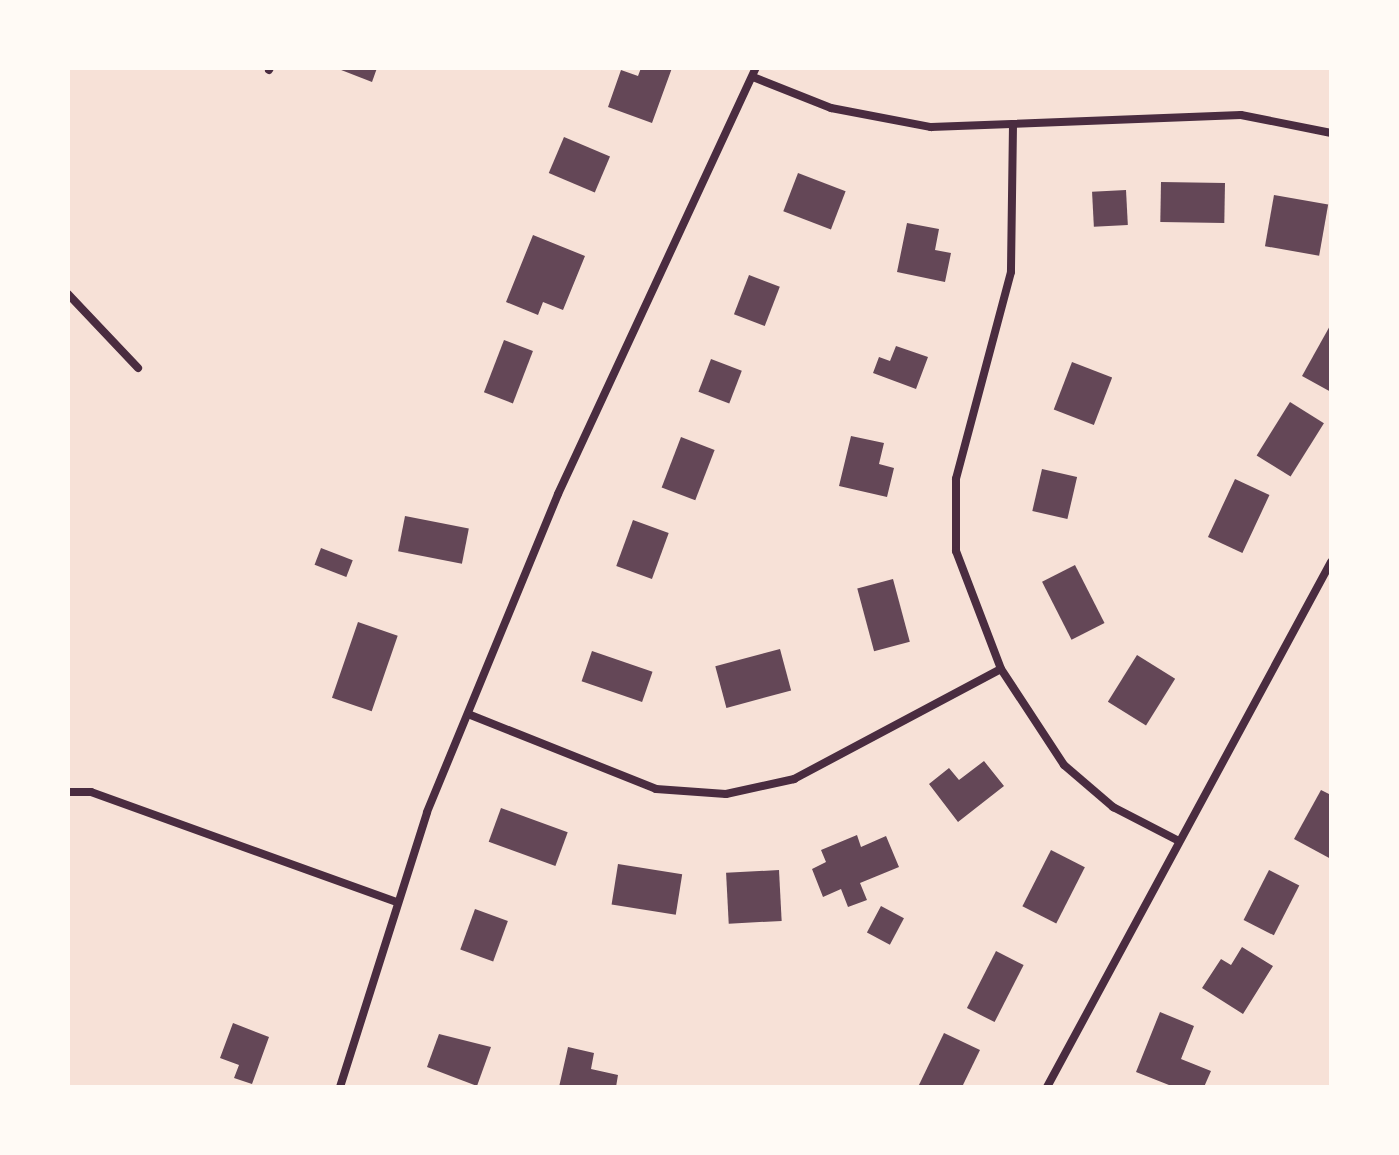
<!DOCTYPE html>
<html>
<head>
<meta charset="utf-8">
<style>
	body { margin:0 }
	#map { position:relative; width:1399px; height:1155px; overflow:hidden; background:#f7e1d7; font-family:Karla,sans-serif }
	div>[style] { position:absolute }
	.building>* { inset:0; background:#644757; transform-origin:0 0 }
	.minor>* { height:8px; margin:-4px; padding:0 4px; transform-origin:4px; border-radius:4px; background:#4a2c40 }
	span { translate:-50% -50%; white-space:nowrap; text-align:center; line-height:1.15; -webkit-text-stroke:7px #fffaf5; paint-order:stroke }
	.frame { position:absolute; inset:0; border:70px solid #fffaf5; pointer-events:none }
</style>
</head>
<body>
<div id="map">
	<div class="building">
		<i style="clip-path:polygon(336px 68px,377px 68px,372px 82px)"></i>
		<i style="clip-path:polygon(641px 68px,672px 68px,652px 123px,608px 107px,621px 70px,638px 76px)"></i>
		<i style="left:564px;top:137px;width:50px;height:39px;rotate:23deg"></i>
		<i style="left:798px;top:173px;width:51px;height:41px;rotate:21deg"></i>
		<i style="left:1161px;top:182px;width:64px;height:40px;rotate:1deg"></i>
		<i style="left:1126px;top:190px;width:35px;height:34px;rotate:87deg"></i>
		<i style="left:1274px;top:195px;width:55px;height:52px;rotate:10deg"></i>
		<i style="clip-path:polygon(907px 223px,939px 229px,935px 250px,951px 253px,945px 282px,897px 272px)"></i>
		<i style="clip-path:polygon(533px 235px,585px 256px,563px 310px,543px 302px,538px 315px,506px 302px)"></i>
		<i style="left:749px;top:275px;width:33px;height:42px;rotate:21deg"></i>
		<i style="clip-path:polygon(1331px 324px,1331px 392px,1302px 376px)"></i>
		<i style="left:504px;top:340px;width:31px;height:56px;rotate:21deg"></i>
		<i style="clip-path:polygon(896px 346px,928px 357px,916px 389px,873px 373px,879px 357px,890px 361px)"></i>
		<i style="left:711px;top:359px;width:33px;height:35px;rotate:21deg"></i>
		<i style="left:1072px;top:362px;width:43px;height:51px;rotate:21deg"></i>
		<i style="left:1290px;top:402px;width:40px;height:63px;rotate:32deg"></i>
		<i style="clip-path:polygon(851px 436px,884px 443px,879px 464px,894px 468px,887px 497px,839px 486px)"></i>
		<i style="left:681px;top:437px;width:36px;height:54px;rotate:21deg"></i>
		<i style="left:1042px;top:469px;width:36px;height:43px;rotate:13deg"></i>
		<i style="left:1235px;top:479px;width:38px;height:64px;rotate:25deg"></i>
		<i style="left:405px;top:516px;width:65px;height:36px;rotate:11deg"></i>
		<i style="left:633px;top:520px;width:38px;height:49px;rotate:20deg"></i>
		<i style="left:321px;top:548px;width:34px;height:18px;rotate:21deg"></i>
		<i style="left:1075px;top:565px;width:65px;height:37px;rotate:63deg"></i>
		<i style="left:893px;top:579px;width:65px;height:37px;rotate:75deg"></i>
		<i style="left:358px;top:622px;width:42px;height:80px;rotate:19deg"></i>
		<i style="left:780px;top:649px;width:43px;height:67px;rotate:75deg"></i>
		<i style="left:592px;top:651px;width:64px;height:32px;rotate:19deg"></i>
		<i style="left:1137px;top:655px;width:45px;height:55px;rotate:32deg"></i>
		<i style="clip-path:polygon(984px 761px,1004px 786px,958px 822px,929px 784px,949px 768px,959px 780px)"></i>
		<i style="clip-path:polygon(1321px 790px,1331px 795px,1331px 859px,1294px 839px)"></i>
		<i style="left:501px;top:808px;width:71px;height:36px;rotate:20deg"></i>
		<i style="clip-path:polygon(857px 835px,861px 847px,886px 836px,899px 867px,860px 883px,867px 900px,848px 907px,841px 889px,823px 897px,812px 869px,826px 862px,821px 850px)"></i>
		<i style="left:1051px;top:850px;width:38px;height:63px;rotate:27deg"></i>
		<i style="left:618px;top:864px;width:65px;height:41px;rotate:9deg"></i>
		<i style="left:779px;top:870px;width:51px;height:53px;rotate:87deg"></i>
		<i style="left:1269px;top:870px;width:34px;height:56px;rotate:27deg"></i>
		<i style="left:881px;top:906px;width:26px;height:30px;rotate:28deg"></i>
		<i style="left:475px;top:909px;width:35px;height:43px;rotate:20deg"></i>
		<i style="clip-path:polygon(1242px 947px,1273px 966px,1243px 1014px,1202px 988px,1221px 959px,1231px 965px)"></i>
		<i style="left:996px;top:951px;width:31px;height:64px;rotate:27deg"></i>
		<i style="clip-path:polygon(1160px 1012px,1194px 1026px,1181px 1059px,1211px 1071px,1204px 1087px,1174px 1087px,1136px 1072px)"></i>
		<i style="clip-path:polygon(233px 1023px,269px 1037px,252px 1084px,234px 1078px,239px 1065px,220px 1058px)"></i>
		<i style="clip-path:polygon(944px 1033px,980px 1050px,962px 1087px,918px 1087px)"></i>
		<i style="clip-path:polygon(439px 1034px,491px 1047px,477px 1086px,427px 1067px)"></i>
		<i style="clip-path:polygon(568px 1047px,594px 1053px,591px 1069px,618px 1075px,616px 1087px,559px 1087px)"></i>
	</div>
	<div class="minor">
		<i style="left:269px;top:70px;width:2px;rotate:-63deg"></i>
		<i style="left:753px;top:77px;width:84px;rotate:21.7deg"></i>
		<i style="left:831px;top:108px;width:102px;rotate:10.8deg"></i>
		<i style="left:931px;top:127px;width:310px;rotate:-2.2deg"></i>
		<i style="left:1241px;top:115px;width:92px;rotate:11.3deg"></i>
		<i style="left:1013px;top:125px;width:147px;rotate:90.8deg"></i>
		<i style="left:1011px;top:272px;width:214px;rotate:104.9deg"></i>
		<i style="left:956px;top:479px;width:72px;rotate:90deg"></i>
		<i style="left:956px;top:551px;width:126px;rotate:69.1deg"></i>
		<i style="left:1001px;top:669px;width:115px;rotate:56.7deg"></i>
		<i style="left:1064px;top:765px;width:65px;rotate:40.6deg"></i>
		<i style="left:1113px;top:807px;width:72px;rotate:27.3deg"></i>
		<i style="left:68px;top:294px;width:102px;rotate:46.6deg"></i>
		<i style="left:468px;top:714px;width:202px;rotate:21.7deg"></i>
		<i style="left:656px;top:789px;width:70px;rotate:4.1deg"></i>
		<i style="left:726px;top:794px;width:70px;rotate:-12.4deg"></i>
		<i style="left:794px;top:779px;width:234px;rotate:-28deg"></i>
		<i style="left:68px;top:792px;width:23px"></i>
		<i style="left:91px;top:792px;width:324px;rotate:19.8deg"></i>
		<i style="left:340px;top:1087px;width:288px;rotate:-72.4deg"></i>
		<i style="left:427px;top:812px;width:344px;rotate:-67.6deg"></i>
		<i style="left:558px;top:494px;width:470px;rotate:-65.1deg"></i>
		<i style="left:1047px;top:1087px;width:597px;rotate:-61.59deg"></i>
	</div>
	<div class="frame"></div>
</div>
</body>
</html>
